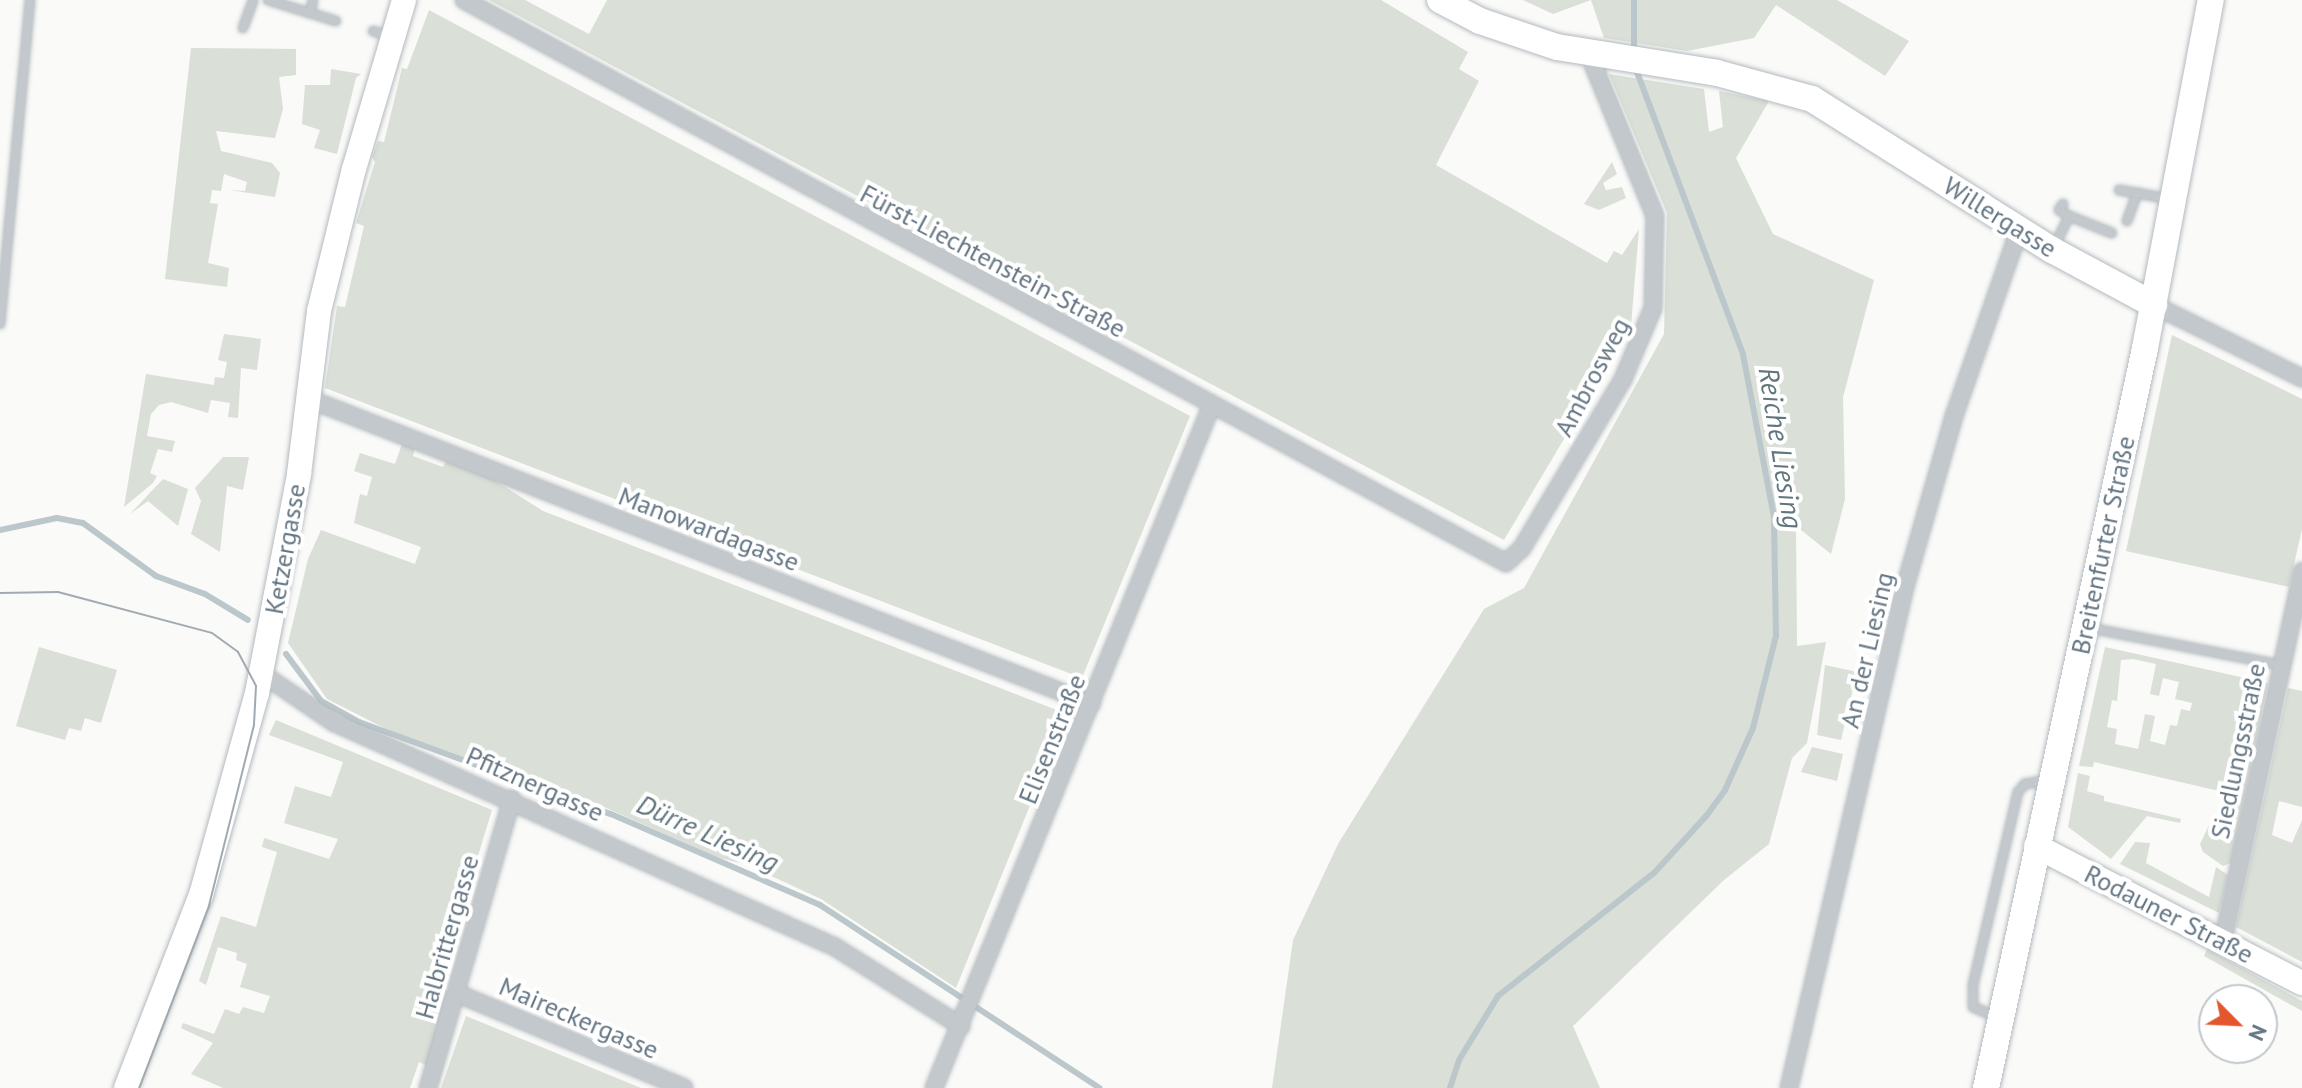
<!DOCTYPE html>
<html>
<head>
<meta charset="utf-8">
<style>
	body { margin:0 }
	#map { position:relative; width:2302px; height:1088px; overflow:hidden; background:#fafaf8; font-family:"PT Sans",sans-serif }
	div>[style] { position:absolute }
	.green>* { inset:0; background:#dadfd7 }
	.stream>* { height:6px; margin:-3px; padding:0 3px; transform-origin:3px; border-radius:3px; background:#bbc7cb }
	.roads { filter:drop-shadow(0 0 2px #b3babf) drop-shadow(0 0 2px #b3babf) }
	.service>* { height:8px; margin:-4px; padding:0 4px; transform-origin:4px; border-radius:4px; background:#c3c8cc }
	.minor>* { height:16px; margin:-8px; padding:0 8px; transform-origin:8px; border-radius:8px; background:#c3c8cc }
	.secondary>* { height:24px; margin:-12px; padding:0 12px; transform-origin:12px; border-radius:12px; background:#fff }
	.primary>* { height:26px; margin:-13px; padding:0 13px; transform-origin:13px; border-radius:13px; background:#fff }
	.tram>* { height:2px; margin:-1px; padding:0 1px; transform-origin:1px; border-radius:1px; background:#a2aab0 }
	span { translate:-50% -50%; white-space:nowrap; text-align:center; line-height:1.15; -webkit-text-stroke:8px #fff; paint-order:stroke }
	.street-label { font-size:26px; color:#657683 }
	.water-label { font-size:28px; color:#60757c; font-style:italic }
	.north { position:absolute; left:2198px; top:984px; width:80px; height:80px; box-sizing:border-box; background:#fff; border:2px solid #c1c8cd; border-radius:50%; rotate:114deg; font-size:22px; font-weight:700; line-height:32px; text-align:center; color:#657683 }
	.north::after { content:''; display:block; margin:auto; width:28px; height:36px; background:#e4572e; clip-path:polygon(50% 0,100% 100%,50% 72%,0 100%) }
</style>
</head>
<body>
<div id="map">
	<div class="green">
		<i style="clip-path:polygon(489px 0,525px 0,589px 34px,607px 0,1381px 0,1468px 52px,1459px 69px,1479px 81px,1436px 165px,1607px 263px,1614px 251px,1622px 255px,1639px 229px,1631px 326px,1504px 540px)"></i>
		<i style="clip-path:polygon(1523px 0,1837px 0,1909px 41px,1885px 76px,1776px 5px,1754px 38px,1687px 51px,1604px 38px,1591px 0,1553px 14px)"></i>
		<i style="clip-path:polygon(429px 10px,1190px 416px,1082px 678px,325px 388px,337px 306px,345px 307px,364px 226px,356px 223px,375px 162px,372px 157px,378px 141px,384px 142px,402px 68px,407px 69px)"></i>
		<i style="clip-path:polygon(191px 48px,296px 49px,296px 75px,279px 77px,283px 109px,275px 138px,216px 131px,221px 151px,272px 163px,280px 173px,275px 197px,229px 190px,245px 191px,247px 182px,224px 174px,221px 191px,212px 190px,210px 203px,218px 204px,208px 263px,229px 268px,227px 287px,165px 279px)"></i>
		<i style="clip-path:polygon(331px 69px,361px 74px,356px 78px,337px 154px,314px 148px,320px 130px,302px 124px,305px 85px,330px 85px)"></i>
		<i style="clip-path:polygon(1609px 74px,1704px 89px,1709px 132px,1723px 127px,1719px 91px,1769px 101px,1736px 158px,1773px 234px,1874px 280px,1843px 397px,1845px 499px,1831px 554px,1796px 526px,1797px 646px,1826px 642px,1807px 743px,1792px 758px,1769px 844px,1724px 880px,1573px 1026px,1600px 1088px,1272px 1088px,1293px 940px,1338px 844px,1484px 609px,1524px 588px,1664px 334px,1667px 213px)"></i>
		<i style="clip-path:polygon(1612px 162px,1617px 174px,1603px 183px,1606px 190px,1622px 187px,1626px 198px,1599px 210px,1584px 204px)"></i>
		<i style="clip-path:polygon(224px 334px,261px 339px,257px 370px,241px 368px,238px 418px,228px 417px,230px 403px,211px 400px,208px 413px,171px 402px,159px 405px,151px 414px,147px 436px,175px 441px,172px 452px,158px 449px,150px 473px,157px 476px,153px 483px,124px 507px,146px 374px,214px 385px,215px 377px,224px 378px,227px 362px,218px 360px)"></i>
		<i style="clip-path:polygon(2172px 335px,2302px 399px,2302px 529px,2289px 587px,2126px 551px)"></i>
		<i style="clip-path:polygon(402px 444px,415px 448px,413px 456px,443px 467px,447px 459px,491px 478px,543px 511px,1067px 714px,956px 988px,821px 899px,745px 864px,719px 858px,586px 799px,396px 734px,327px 699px,288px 643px,308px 559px,321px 530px,415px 564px,421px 547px,354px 523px,360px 494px,367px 496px,372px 477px,354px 471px,360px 453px,395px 464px)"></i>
		<i style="clip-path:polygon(223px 457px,249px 457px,243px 490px,227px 486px,220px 552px,191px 534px,201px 501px,195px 488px)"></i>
		<i style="clip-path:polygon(163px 479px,188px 489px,178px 526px,148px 501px,130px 514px)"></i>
		<i style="clip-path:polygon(39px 647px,117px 670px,101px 723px,85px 718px,81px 731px,69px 728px,65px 740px,16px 726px)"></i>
		<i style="clip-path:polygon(evenodd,2105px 647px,2268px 683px,2231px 863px,2223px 866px,2203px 852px,2200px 844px,2209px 825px,2225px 828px,2232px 794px,2094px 762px,2093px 767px,2079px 766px,2105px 647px,2133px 659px,2156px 664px,2150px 694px,2159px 696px,2163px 678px,2179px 682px,2175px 699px,2192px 703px,2190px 711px,2181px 709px,2177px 726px,2170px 725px,2165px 745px,2150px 741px,2155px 716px,2145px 714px,2138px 749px,2115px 744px,2117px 729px,2107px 727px,2112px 700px,2117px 701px,2121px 660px,2133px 659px)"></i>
		<i style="clip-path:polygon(1825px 665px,1857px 672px,1841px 740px,1817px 735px)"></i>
		<i style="clip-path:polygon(2288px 688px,2302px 691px,2302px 807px,2279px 801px,2272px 835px,2292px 843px,2302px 820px,2302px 962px,2236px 927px)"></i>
		<i style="clip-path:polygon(276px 720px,492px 810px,438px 987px,450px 992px,428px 1066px,419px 1062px,410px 1088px,223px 1088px,191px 1074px,213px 1043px,181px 1028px,183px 1023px,214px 1034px,225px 1009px,239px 1014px,243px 1007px,264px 1013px,270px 996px,240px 987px,247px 964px,236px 960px,237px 953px,218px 947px,206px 985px,199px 981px,221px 916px,256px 927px,277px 852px,262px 847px,264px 838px,329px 859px,338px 839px,284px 823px,295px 786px,331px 797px,343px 762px,269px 735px)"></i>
		<i style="clip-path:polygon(1812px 747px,1843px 754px,1837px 781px,1801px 772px)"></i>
		<i style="clip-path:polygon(2078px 773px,2090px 776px,2087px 791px,2104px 796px,2104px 801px,2181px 819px,2180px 823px,2147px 816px,2111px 859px,2068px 827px)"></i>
		<i style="clip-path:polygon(2135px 842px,2150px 843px,2146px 863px,2209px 897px,2216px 867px,2228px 875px,2219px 913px,2120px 864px)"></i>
		<i style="clip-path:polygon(2207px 949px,2302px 1001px,2302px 1011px,2204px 956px)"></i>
		<i style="clip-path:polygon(466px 1016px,641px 1088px,441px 1088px)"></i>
	</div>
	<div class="stream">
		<i style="left:1634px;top:52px;width:52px;rotate:-90deg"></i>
		<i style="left:0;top:530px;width:58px;rotate:-11.9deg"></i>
		<i style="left:57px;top:518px;width:26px;rotate:11deg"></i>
		<i style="left:83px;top:523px;width:90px;rotate:36deg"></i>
		<i style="left:156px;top:576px;width:52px;rotate:20.2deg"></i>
		<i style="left:205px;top:594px;width:50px;rotate:31.2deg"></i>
		<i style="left:286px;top:654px;width:59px;rotate:53.3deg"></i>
		<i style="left:321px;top:701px;width:43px;rotate:28.9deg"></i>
		<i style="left:359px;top:722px;width:268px;rotate:20.1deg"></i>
		<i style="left:611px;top:814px;width:228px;rotate:23.5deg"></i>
		<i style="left:820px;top:905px;width:334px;rotate:33.2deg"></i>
		<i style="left:1450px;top:1088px;width:29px;rotate:-72deg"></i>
		<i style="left:1459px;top:1060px;width:75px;rotate:-58.6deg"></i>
		<i style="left:1498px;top:996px;width:200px;rotate:-38.3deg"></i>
		<i style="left:1655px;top:872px;width:77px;rotate:-47.6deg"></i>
		<i style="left:1707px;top:815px;width:31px;rotate:-54deg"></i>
		<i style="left:1725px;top:790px;width:68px;rotate:-65.7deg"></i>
		<i style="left:1753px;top:728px;width:95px;rotate:-76deg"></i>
		<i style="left:1776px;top:636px;width:119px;rotate:-91deg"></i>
		<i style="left:1774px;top:517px;width:166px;rotate:-100.8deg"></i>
		<i style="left:1743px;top:354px;width:307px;rotate:-110.6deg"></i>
	</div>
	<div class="roads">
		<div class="service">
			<i style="left:268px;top:0;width:71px;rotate:17.2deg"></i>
			<i style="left:310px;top:13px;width:13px;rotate:-77deg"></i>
			<i style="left:243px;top:28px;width:30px;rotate:-70deg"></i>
			<i style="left:373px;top:31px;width:20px;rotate:18deg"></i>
			<i style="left:2119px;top:190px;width:52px;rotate:10deg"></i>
			<i style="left:2063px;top:204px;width:7px;rotate:124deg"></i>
			<i style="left:2059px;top:210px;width:12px;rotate:31deg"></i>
			<i style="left:2127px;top:221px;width:30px;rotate:-70deg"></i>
			<i style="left:2055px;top:245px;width:32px;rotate:-64deg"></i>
			<i style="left:2069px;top:216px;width:46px;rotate:21.6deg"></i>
			<i style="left:0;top:324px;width:325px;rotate:-84.7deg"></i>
			<i style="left:2090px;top:628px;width:195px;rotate:11deg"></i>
			<i style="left:1998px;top:1018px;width:27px;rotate:-156deg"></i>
			<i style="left:1973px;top:1007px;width:22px;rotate:-90deg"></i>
			<i style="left:1973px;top:985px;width:198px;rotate:-76.9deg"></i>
			<i style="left:2018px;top:792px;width:11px;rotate:-49deg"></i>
			<i style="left:2025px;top:784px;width:23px;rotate:-10deg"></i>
		</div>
		<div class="minor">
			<i style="left:464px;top:0;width:1184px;rotate:28.38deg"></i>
			<i style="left:1506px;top:563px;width:22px;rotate:-43deg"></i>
			<i style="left:1522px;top:548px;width:197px;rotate:-59.1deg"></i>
			<i style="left:1623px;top:379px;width:77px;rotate:-67.1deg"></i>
			<i style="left:1653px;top:308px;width:92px;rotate:-88.8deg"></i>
			<i style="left:1655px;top:216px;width:175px;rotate:-112.2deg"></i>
			<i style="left:2154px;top:305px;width:165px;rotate:26.3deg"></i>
			<i style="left:309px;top:399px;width:840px;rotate:21.28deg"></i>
			<i style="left:261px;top:673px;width:87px;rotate:34.2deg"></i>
			<i style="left:333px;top:722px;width:550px;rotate:24.14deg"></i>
			<i style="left:835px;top:947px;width:149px;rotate:32.1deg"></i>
			<i style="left:2223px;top:941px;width:378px;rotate:-77.9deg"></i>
			<i style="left:456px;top:993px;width:247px;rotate:22.6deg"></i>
			<i style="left:428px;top:1088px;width:301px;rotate:-73.8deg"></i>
			<i style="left:934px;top:1088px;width:735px;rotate:-67.87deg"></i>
			<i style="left:1789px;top:1088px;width:514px;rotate:-76.96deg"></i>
			<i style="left:1905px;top:587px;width:178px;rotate:-74deg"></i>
			<i style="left:1954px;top:416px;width:197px;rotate:-70.7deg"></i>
		</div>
		<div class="secondary">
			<i style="left:2036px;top:846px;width:299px;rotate:27.3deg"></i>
			<i style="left:126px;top:1088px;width:207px;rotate:-68.8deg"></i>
			<i style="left:201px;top:895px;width:210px;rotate:-74.5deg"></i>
			<i style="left:257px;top:693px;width:223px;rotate:-79.1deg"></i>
			<i style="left:299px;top:474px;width:164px;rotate:-83deg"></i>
			<i style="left:319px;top:311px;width:146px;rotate:-76.2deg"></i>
			<i style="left:354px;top:169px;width:176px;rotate:-73.5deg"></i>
		</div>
		<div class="primary">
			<i style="left:1440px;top:0;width:45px;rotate:27.7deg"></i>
			<i style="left:1480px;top:21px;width:81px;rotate:18.7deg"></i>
			<i style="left:1557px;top:47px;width:162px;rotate:9.2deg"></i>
			<i style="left:1717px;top:73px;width:98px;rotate:15.3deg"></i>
			<i style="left:1812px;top:99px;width:284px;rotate:32.2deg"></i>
			<i style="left:2052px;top:250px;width:116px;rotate:28.3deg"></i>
			<i style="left:1986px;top:1088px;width:757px;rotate:-77.87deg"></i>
			<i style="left:2145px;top:348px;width:354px;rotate:-79.3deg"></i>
		</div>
	</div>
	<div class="tram">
		<i style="left:0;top:593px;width:58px;rotate:-1deg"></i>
		<i style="left:58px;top:592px;width:159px;rotate:14.9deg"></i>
		<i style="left:212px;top:633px;width:32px;rotate:36deg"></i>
		<i style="left:238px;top:652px;width:38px;rotate:62deg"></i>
		<i style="left:256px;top:686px;width:39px;rotate:93deg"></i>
		<i style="left:254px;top:725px;width:187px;rotate:104deg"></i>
		<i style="left:209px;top:906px;width:195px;rotate:111deg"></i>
	</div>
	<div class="street-label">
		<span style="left:2000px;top:217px;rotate:32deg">Willergasse</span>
		<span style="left:993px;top:261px;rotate:28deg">Fürst-Liechtenstein-Straße</span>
		<span style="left:1592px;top:377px;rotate:-62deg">Ambrosweg</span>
		<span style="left:709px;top:529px;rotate:21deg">Manowardagasse</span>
		<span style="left:2103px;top:545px;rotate:-78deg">Breitenfurter Straße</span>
		<span style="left:285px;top:549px;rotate:-80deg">Ketzergasse</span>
		<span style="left:1867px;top:650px;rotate:-77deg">An der Liesing</span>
		<span style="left:1052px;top:739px;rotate:-68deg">Elisenstraße</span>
		<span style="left:2238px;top:751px;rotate:-78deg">Siedlungsstraße</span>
		<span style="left:535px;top:784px;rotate:24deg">Pfitznergasse</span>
		<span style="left:2169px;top:914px;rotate:27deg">Rodauner Straße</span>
		<span style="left:447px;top:937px;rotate:-74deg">Halbrittergasse</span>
		<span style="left:579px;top:1018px;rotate:23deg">Maireckergasse</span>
	</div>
	<div class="water-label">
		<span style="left:1781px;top:448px;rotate:81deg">Reiche Liesing</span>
		<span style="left:708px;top:833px;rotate:24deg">Dürre Liesing</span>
	</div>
	<div class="north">N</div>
</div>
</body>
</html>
